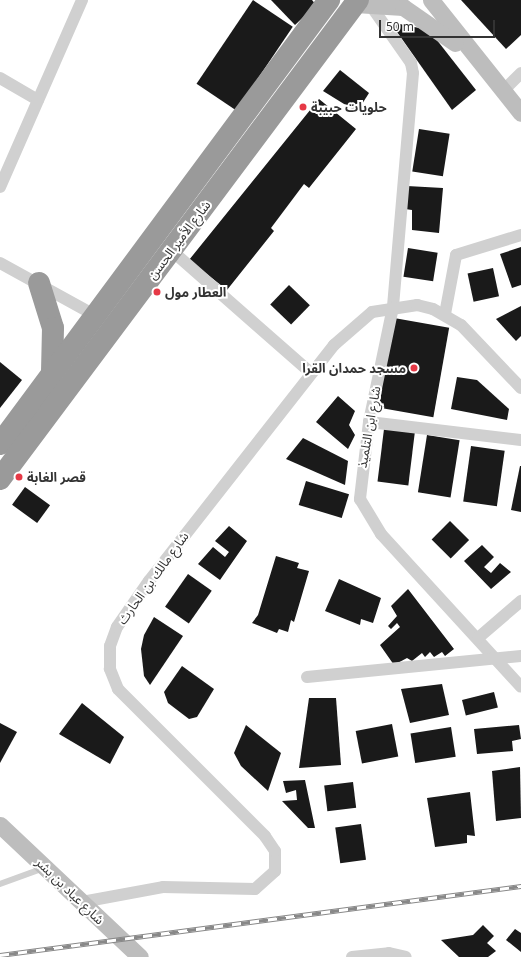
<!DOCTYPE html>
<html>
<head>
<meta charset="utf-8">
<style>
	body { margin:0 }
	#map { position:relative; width:521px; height:957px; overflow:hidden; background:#fff; font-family:"Noto Sans","Noto Sans Arabic",sans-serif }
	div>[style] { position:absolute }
	.building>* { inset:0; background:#1a1a1a; transform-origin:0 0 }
	.lane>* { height:6px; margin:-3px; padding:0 3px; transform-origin:3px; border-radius:3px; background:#d0d0d0 }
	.street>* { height:12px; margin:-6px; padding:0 6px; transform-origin:6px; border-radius:6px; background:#d0d0d0 }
	.secondary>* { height:17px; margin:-8.5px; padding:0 8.5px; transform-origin:8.5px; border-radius:8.5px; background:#bdbdbd }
	.highway>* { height:22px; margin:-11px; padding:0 11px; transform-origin:11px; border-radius:11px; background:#9a9a9a }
	.rail>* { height:4.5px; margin-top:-2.25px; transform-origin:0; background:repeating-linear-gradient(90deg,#fff 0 9px,#888 0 18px); box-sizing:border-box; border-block:1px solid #888 }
	.dots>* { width:11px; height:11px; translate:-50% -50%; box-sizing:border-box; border:2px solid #fff; border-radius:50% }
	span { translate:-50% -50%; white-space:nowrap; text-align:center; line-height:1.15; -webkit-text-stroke:4px #fff; paint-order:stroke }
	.poi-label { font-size:13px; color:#333; font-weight:700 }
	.left { translate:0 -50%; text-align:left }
	.right { translate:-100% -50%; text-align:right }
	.street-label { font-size:13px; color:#333 }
	.scale { position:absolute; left:379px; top:20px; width:116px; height:18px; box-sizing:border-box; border:2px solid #333; border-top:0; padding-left:5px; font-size:12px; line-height:14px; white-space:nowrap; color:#333; -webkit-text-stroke:3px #fff; paint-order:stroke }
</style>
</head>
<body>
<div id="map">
	<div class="building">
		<i style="left:253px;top:0;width:48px;height:101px;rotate:34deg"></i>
		<i style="clip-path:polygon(271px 0,312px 0,316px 5px,295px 25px)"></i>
		<i style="clip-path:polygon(461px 0,521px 0,521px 35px,506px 49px)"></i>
		<i style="clip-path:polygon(390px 22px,429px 30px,476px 90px,452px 110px)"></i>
		<i style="clip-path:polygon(340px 70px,369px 93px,357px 112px,323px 91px)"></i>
		<i style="clip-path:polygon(319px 99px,356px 129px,309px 188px,304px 184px,271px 228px,274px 231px,227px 290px,189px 260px)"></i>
		<i style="left:419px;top:129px;width:31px;height:43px;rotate:9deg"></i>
		<i style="clip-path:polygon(407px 186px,443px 188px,439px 233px,412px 230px,412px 210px,405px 209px)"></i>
		<i style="clip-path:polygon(521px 247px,521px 285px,512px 288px,500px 254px)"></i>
		<i style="left:408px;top:248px;width:30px;height:29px;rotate:9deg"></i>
		<i style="left:493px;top:268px;width:29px;height:26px;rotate:78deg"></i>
		<i style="left:289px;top:285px;width:29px;height:27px;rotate:44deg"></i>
		<i style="clip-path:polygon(521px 306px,521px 336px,516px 341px,496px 319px)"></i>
		<i style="left:394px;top:318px;width:56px;height:91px;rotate:10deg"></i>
		<i style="clip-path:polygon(0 362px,22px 380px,0 408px)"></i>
		<i style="clip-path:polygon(457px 377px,477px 380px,509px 409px,507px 420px,451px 409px)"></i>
		<i style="clip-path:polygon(338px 396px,355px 411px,349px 425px,355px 435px,348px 449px,316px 422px)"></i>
		<i style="left:384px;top:429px;width:31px;height:53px;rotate:7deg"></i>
		<i style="left:427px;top:435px;width:33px;height:58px;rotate:9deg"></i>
		<i style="clip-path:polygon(303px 438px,348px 461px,345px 485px,286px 459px)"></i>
		<i style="left:471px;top:446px;width:34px;height:56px;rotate:8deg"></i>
		<i style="clip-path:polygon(520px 466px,521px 466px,521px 512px,511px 510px)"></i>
		<i style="left:306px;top:481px;width:45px;height:25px;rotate:17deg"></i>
		<i style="left:25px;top:487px;width:31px;height:22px;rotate:36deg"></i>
		<i style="left:450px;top:521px;width:27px;height:26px;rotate:45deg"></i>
		<i style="clip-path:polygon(229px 526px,247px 541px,220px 580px,198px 564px,213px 547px,225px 557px,229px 552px,215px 541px)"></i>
		<i style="clip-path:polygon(482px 545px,494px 557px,484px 567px,491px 573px,500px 563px,511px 572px,491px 589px,464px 561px)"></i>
		<i style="clip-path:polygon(276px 556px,299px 563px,297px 568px,309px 571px,294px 622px,291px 620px,288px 632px,279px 629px,277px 633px,252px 623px,258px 615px)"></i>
		<i style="left:188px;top:574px;width:29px;height:40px;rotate:35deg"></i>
		<i style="clip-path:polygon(339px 579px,381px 598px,373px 623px,361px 619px,360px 625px,325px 611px)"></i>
		<i style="clip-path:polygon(408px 589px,454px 649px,445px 656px,442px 652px,434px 657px,430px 652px,425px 657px,422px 653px,412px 661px,407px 658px,394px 665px,380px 645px,400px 627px,397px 623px,391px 629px,388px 626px,397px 616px,391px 606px)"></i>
		<i style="clip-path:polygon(154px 617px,183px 636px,150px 685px,144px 676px,141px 649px,144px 635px)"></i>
		<i style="clip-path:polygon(182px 666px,214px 689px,197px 717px,189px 719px,168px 703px,164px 692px)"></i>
		<i style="clip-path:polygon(442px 684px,449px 715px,410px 723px,401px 689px)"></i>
		<i style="left:494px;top:692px;width:16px;height:33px;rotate:76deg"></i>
		<i style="clip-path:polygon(309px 698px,336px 698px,341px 765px,299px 768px)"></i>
		<i style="clip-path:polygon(82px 703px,124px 737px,110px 764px,59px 734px)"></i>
		<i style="clip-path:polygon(0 723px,17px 732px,0 763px)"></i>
		<i style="left:392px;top:724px;width:33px;height:37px;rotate:79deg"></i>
		<i style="clip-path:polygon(246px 725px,281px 753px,268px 791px,241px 766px,234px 753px)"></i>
		<i style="clip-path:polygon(519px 725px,521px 739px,512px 741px,513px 751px,477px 754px,474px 729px)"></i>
		<i style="left:451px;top:727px;width:30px;height:41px;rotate:81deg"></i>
		<i style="clip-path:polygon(520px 767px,521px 818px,496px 821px,492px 771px)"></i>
		<i style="clip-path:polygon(305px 780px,315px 828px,308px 828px,282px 801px,297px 800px,296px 790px,286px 793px,283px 781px)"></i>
		<i style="left:353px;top:782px;width:26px;height:29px;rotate:83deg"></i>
		<i style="clip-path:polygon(470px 792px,475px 836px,467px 835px,467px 843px,435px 847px,427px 798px)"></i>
		<i style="left:361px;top:824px;width:36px;height:26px;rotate:82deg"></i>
		<i style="clip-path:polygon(483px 925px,494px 936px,487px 943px,496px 951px,488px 957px,459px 957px,441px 940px,473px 935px)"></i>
		<i style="clip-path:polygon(515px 929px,521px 933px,521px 952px,506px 940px)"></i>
	</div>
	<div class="lane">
		<i style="left:0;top:884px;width:47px;rotate:-20deg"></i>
	</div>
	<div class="street">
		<i style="left:369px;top:3px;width:73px;rotate:55deg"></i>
		<i style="left:411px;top:63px;width:10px;rotate:79deg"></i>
		<i style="left:413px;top:73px;width:235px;rotate:94.9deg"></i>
		<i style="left:393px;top:307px;width:117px;rotate:101.8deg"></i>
		<i style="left:369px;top:422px;width:78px;rotate:96.7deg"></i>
		<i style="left:360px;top:499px;width:41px;rotate:59deg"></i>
		<i style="left:381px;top:534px;width:207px;rotate:47.5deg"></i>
		<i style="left:0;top:78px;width:44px;rotate:30.1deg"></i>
		<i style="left:502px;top:92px;width:27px;rotate:-45deg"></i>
		<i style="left:0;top:187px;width:204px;rotate:-66.3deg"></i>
		<i style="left:171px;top:250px;width:186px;rotate:41.3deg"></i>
		<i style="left:0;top:263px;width:114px;rotate:28.8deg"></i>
		<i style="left:445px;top:314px;width:60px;rotate:-79.4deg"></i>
		<i style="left:456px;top:255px;width:68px;rotate:-17.1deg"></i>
		<i style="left:369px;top:422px;width:153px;rotate:6.8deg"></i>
		<i style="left:478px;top:638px;width:57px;rotate:-40.7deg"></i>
		<i style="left:307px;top:677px;width:215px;rotate:-5.6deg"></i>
		<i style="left:82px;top:902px;width:82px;rotate:-10.5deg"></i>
		<i style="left:163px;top:887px;width:92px;rotate:1.2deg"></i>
		<i style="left:255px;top:889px;width:27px;rotate:-42deg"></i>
		<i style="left:275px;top:871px;width:20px;rotate:-90deg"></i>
		<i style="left:275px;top:851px;width:18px;rotate:-124deg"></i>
		<i style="left:265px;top:836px;width:208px;rotate:-135deg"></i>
		<i style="left:118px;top:689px;width:22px;rotate:-112deg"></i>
		<i style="left:110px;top:669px;width:23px;rotate:-90deg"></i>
		<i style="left:110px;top:646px;width:20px;rotate:-70deg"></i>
		<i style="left:117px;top:627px;width:56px;rotate:-55.2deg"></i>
		<i style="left:149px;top:581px;width:300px;rotate:-51.9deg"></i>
		<i style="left:334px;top:345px;width:50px;rotate:-41deg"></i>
		<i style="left:372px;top:312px;width:46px;rotate:-8.8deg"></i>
		<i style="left:417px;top:305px;width:16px;rotate:14deg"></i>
		<i style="left:433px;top:309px;width:32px;rotate:30deg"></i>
		<i style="left:461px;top:325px;width:87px;rotate:46.4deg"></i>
		<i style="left:352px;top:957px;width:37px;rotate:-6deg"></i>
		<i style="left:389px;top:953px;width:17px;rotate:13deg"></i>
	</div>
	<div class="secondary">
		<i style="left:431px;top:0;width:144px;rotate:51.5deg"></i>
		<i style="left:355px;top:4px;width:48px;rotate:3.6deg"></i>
		<i style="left:403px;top:7px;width:63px;rotate:34.7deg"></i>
		<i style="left:0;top:825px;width:192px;rotate:43.3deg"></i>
	</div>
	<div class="highway">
		<i style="left:39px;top:283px;width:47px;rotate:72.7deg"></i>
		<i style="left:53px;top:328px;width:45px;rotate:91.3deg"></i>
		<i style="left:0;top:444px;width:553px;rotate:-53.46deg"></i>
		<i style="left:0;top:479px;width:598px;rotate:-53.23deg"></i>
	</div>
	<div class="rail">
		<i style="left:0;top:955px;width:526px;rotate:-7.54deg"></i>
	</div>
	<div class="dots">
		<i style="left:303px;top:107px;background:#e63946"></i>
		<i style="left:157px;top:292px;background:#e63946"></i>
		<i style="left:414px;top:368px;background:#e63946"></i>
		<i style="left:19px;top:477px;background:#e63946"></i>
	</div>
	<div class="poi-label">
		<span class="left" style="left:311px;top:107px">حلويات حبيبة</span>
		<span class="left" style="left:165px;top:292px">العطار مول</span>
		<span class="right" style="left:406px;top:368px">مسجد حمدان القرا</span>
		<span class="left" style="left:27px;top:477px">قصر الغابة</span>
	</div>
	<div class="street-label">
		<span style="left:179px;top:240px;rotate:-53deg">شارع الأمير الحسن</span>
		<span style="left:369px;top:427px;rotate:-80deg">شارع ابن التلميذ</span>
		<span style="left:153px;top:578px;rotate:-54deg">شارع مالك بن الحارث</span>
		<span style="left:70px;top:891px;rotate:44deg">شارع عباد بن بشر</span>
	</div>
	<div class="scale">50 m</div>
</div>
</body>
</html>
